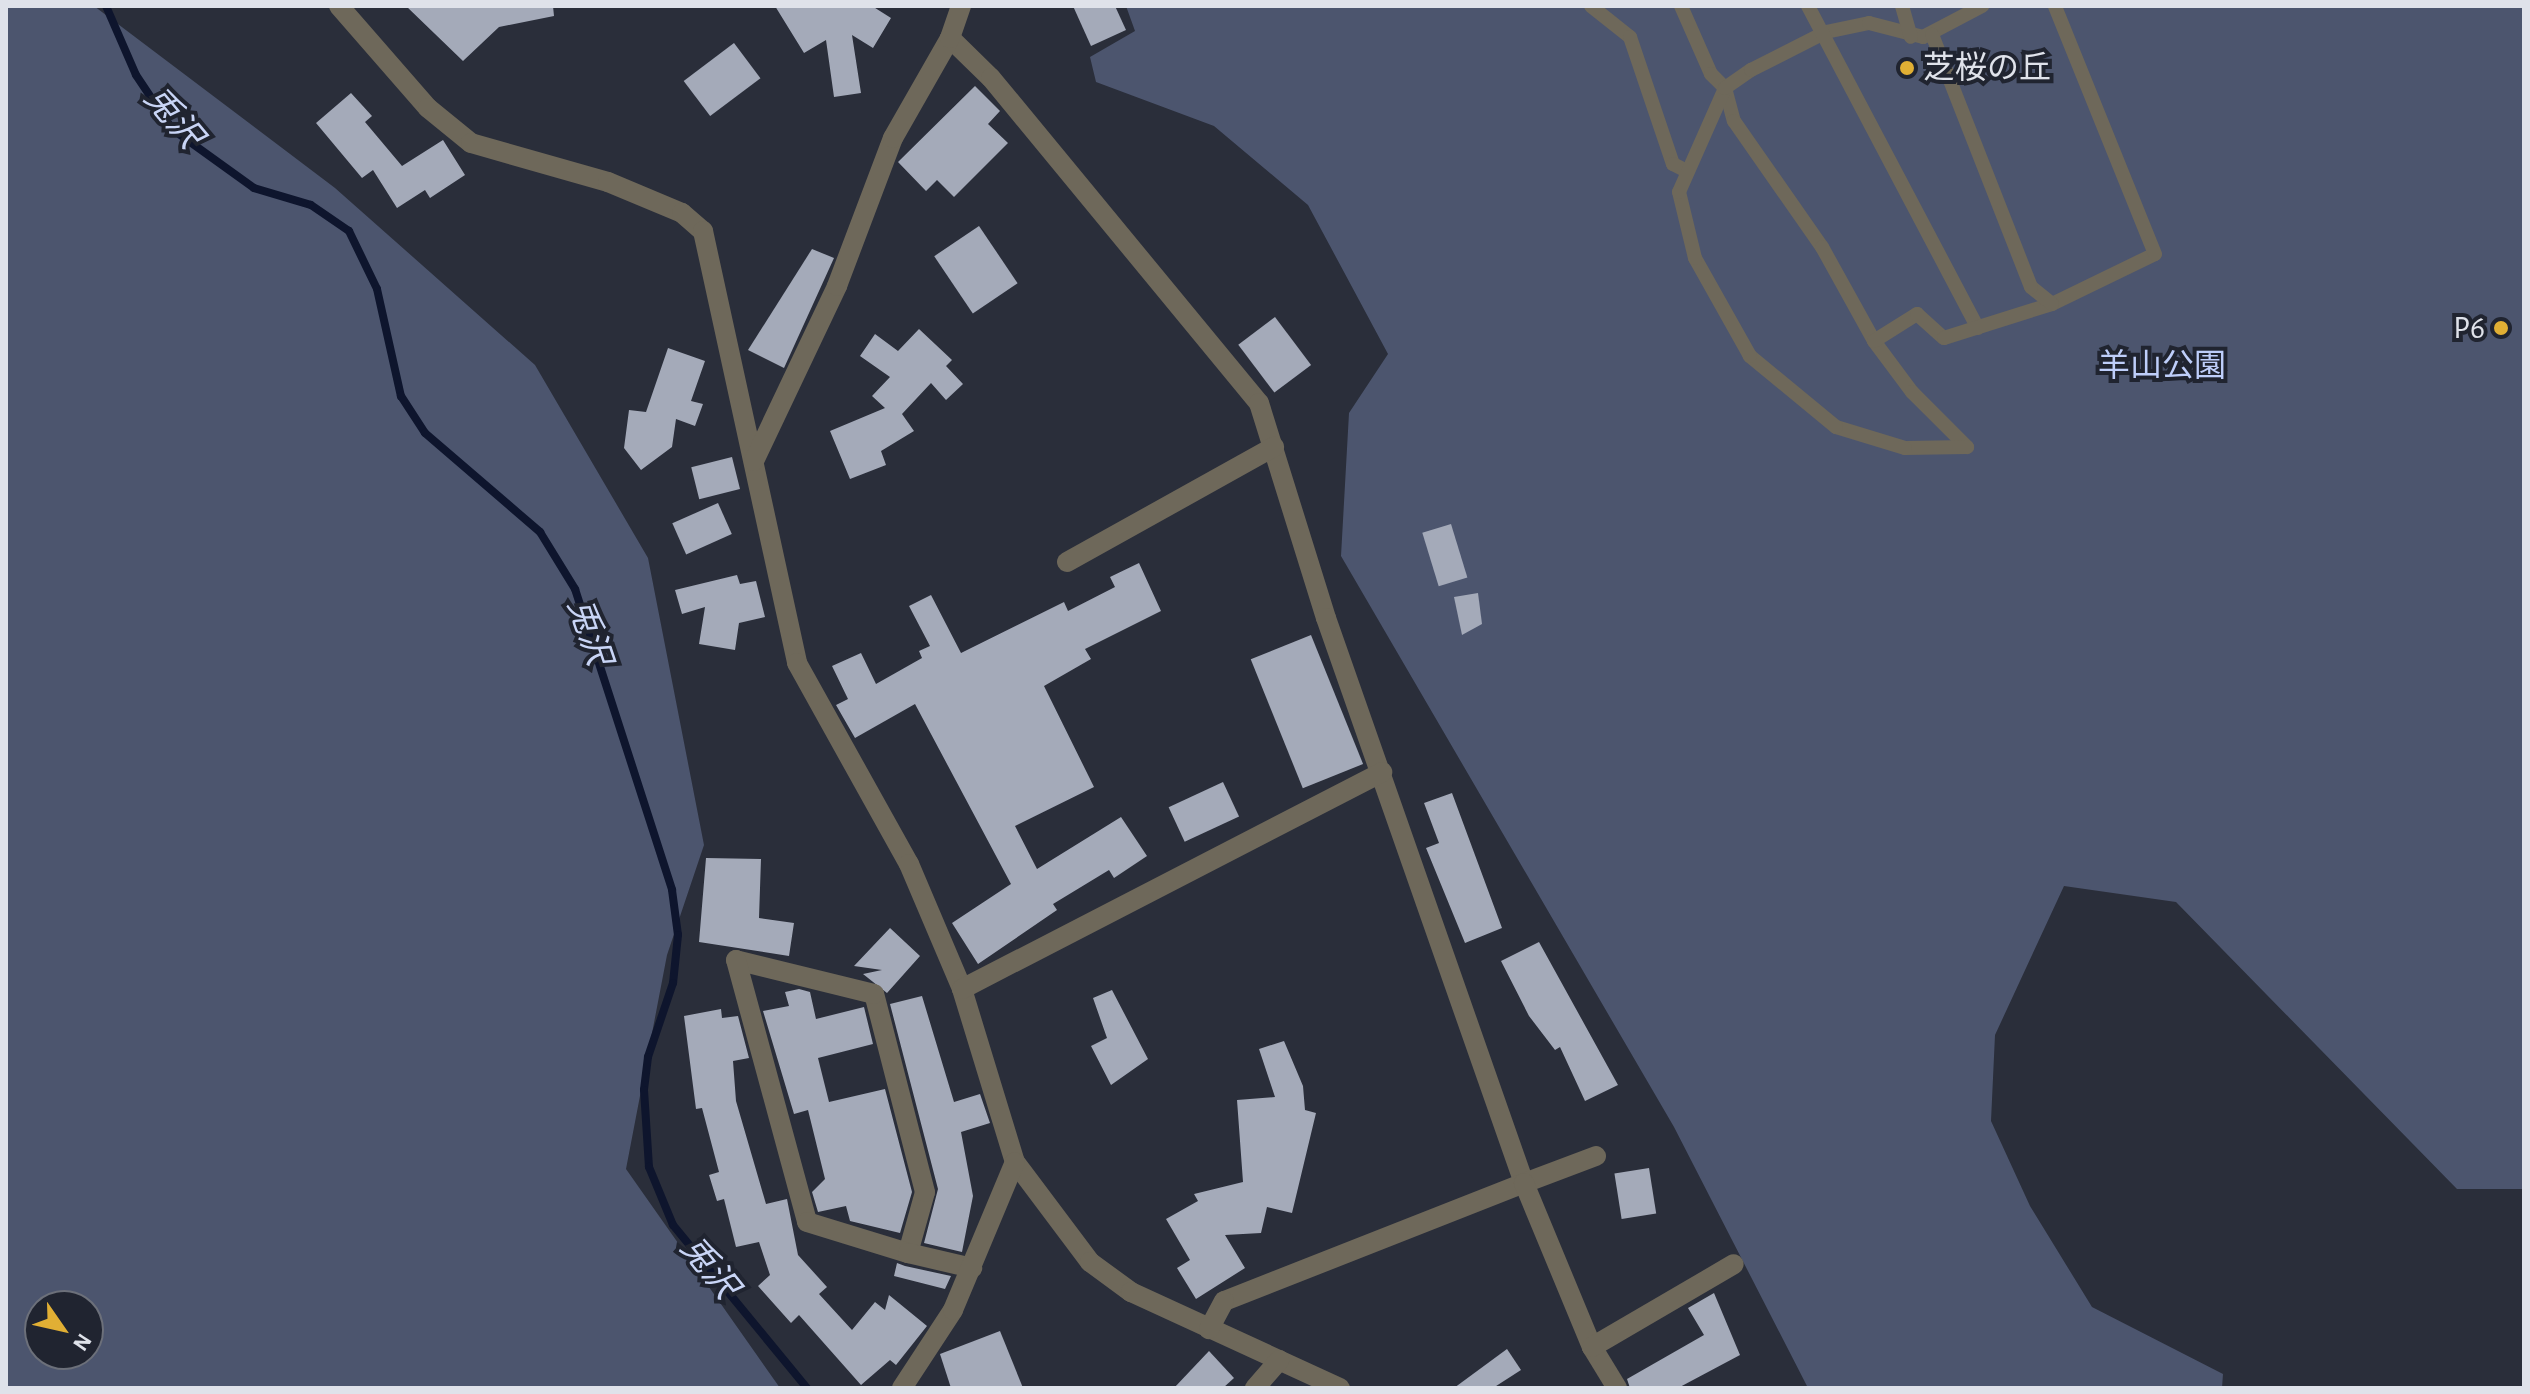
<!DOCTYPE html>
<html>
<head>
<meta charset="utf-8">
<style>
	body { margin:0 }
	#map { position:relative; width:2530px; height:1394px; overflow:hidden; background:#2a2e3a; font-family:"Alegreya Sans","Noto Sans JP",sans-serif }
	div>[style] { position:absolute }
	.green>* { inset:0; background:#4c556e }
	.stream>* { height:8px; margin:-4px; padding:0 4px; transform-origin:4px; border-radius:4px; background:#0e152d }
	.building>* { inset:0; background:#a4aab9; transform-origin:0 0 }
	.lane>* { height:14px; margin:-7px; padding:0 7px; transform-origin:7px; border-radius:7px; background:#6e685a }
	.street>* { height:20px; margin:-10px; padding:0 10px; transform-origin:10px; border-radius:10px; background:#6e685a }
	.dots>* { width:22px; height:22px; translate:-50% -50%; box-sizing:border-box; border:4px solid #202430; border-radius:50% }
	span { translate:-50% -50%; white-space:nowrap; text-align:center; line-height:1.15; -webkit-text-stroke:8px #202430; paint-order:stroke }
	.poi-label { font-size:32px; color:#dfe2ea }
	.left { translate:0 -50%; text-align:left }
	.right { translate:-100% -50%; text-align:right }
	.park-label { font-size:32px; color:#becefa }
	.water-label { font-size:34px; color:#c9d5f6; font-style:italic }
	.frame { position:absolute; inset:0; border:8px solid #dfe2ea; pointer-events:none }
	.north { position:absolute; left:24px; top:1290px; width:80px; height:80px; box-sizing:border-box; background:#202430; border:2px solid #6c707a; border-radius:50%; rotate:124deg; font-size:22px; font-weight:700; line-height:32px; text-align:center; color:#dfe2ea }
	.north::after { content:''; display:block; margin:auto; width:28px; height:36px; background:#e1af34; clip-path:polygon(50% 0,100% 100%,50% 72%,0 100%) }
</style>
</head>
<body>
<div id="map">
	<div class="green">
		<i style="clip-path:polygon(evenodd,6px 6px,94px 6px,335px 188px,535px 365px,648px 558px,704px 845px,667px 955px,626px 1169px,780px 1388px,6px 1388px,6px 6px,40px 1306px,88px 1306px,88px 1354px,40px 1354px,40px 1306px)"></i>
		<i style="clip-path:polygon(1126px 6px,2524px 6px,2524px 1189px,2457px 1189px,2176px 902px,2064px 886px,1995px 1035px,1991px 1121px,2030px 1206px,2092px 1307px,2223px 1374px,2222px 1388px,1808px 1388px,1674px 1127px,1341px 556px,1349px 413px,1388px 354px,1308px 205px,1214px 126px,1096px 82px,1090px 57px,1135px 31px)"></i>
	</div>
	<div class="stream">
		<i style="left:106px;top:6px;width:75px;rotate:66.5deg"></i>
		<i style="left:136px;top:75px;width:65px;rotate:56.3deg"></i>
		<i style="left:172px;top:129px;width:101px;rotate:35.7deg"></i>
		<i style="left:254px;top:188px;width:59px;rotate:16.6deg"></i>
		<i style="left:311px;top:205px;width:46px;rotate:34.4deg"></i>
		<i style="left:349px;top:231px;width:64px;rotate:64.2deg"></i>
		<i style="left:377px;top:289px;width:110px;rotate:77.4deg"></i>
		<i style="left:401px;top:396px;width:44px;rotate:57deg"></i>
		<i style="left:425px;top:433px;width:152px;rotate:40.7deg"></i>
		<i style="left:540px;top:532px;width:67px;rotate:58.4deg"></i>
		<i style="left:575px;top:589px;width:316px;rotate:72.1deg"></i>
		<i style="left:672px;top:890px;width:45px;rotate:82.4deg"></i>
		<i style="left:678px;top:935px;width:48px;rotate:95.9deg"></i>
		<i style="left:673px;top:983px;width:78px;rotate:108.7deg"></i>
		<i style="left:648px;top:1057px;width:33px;rotate:97deg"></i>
		<i style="left:644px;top:1090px;width:77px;rotate:86.3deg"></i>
		<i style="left:649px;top:1167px;width:63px;rotate:67.5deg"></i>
		<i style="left:673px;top:1225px;width:211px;rotate:50.6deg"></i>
	</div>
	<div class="building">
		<i style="clip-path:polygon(406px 6px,553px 6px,554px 16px,499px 27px,463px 61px)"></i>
		<i style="clip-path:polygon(775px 6px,872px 6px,891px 18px,873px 48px,852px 35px,861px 93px,834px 97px,826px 40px,804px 53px)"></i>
		<i style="clip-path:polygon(1073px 6px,1115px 6px,1126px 30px,1091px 46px)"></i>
		<i style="left:734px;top:43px;width:44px;height:63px;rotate:53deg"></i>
		<i style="clip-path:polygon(975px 86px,1000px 111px,988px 124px,1008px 143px,954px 197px,937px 180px,926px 191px,898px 162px)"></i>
		<i style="clip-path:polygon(351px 93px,372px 116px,365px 122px,402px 166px,443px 140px,465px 175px,430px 198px,425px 190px,397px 208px,373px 170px,362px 178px,316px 123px)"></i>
		<i style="left:979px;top:226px;width:69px;height:54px;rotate:56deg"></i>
		<i style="clip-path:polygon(812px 249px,834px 258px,784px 368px,748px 350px)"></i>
		<i style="left:1275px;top:317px;width:60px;height:46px;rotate:53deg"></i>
		<i style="clip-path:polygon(919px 329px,952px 360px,946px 366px,963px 384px,946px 400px,931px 383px,902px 414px,914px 431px,881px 451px,886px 465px,850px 479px,830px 431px,885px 408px,872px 396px,890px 377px,860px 356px,875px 334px,898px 351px)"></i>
		<i style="clip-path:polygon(668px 348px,705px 361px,691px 401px,703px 404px,695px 426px,676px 419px,672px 447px,641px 470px,624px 448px,629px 410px,646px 412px)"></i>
		<i style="left:732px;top:457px;width:33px;height:42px;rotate:76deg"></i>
		<i style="left:718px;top:503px;width:34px;height:50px;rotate:66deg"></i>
		<i style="left:1451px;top:524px;width:56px;height:30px;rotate:73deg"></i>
		<i style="clip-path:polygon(1139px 563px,1161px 611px,1085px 649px,1091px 659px,1044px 686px,1094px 787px,1015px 826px,1037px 869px,1121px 817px,1147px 856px,1114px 878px,1109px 870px,1053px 904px,1057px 910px,978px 964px,952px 923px,1011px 884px,915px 704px,855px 738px,836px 705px,848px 699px,832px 666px,861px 653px,876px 684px,922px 658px,919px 651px,930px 646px,909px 606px,931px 595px,961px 653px,1064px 602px,1068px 611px,1115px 587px,1110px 577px)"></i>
		<i style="clip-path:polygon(737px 575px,740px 584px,756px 581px,765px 617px,739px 623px,735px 650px,699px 644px,705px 607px,682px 614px,675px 590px)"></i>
		<i style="clip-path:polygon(1478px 593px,1482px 624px,1462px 635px,1454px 597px)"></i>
		<i style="left:1311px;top:635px;width:139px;height:65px;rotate:68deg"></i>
		<i style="left:1223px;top:782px;width:38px;height:60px;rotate:65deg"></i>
		<i style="clip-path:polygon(1452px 793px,1502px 928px,1465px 943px,1426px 848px,1439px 843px,1424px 803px)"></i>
		<i style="clip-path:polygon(706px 858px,761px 859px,759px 918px,794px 923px,789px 956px,699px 942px)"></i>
		<i style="clip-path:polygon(890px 928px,920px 956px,887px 993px,863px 974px,882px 970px,854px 966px)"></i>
		<i style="clip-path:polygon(1539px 942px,1618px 1085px,1585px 1101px,1560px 1047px,1555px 1050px,1529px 1016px,1501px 961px)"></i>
		<i style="clip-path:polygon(799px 989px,810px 992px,816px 1019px,864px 1007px,873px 1044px,818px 1058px,829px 1102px,885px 1089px,912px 1192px,900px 1233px,850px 1221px,846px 1206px,818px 1212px,812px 1192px,825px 1179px,808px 1110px,794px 1114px,763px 1011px,789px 1006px,785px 992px)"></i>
		<i style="clip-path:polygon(1112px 990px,1148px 1059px,1111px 1085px,1091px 1046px,1107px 1038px,1093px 998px)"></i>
		<i style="clip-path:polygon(922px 996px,954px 1102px,980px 1094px,990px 1123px,961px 1132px,973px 1196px,962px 1252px,924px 1243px,938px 1189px,890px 1004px)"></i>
		<i style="clip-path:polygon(721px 1009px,722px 1018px,738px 1016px,749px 1058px,733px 1061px,736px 1101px,766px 1204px,787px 1199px,798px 1255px,827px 1287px,819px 1294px,852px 1330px,875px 1302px,885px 1310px,889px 1295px,927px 1326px,896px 1365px,890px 1360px,861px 1385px,799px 1315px,791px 1323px,758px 1286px,770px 1275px,759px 1242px,736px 1247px,724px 1199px,717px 1201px,709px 1175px,719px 1172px,702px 1108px,696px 1109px,684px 1016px)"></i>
		<i style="clip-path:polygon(1284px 1041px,1303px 1086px,1305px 1110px,1316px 1113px,1292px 1213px,1267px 1207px,1261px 1233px,1225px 1235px,1245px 1268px,1196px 1299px,1177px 1268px,1190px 1260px,1166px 1219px,1198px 1201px,1194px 1194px,1243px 1182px,1237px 1100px,1275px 1097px,1259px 1049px)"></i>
		<i style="left:1649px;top:1168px;width:46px;height:35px;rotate:81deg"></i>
		<i style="clip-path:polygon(897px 1263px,905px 1266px,951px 1276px,945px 1289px,894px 1276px)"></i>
		<i style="clip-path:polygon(1714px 1293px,1740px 1355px,1678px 1388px,1630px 1388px,1627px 1379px,1704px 1335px,1688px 1308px)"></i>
		<i style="clip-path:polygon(1000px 1331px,1023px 1388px,951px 1388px,940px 1354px)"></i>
		<i style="clip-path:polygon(1507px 1349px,1521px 1370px,1493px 1388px,1454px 1388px)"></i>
		<i style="clip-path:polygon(1209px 1351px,1234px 1378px,1223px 1388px,1174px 1388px)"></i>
	</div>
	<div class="lane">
		<i style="left:1591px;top:6px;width:50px;rotate:38.5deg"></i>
		<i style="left:1630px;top:37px;width:134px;rotate:71.3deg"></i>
		<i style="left:1673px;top:164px;width:16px;rotate:27deg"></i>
		<i style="left:1681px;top:6px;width:74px;rotate:66.2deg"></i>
		<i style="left:1711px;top:74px;width:20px;rotate:45deg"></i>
		<i style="left:1725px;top:88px;width:34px;rotate:75deg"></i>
		<i style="left:1734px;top:121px;width:154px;rotate:55.1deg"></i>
		<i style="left:1822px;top:247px;width:107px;rotate:61deg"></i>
		<i style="left:1874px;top:341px;width:64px;rotate:53.3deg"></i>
		<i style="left:1912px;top:392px;width:78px;rotate:45deg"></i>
		<i style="left:1967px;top:447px;width:62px;rotate:179.1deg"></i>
		<i style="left:1905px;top:448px;width:72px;rotate:-163.1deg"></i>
		<i style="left:1836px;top:427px;width:112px;rotate:-140.5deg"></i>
		<i style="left:1750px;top:356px;width:112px;rotate:-119.3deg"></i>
		<i style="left:1695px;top:258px;width:68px;rotate:-103.6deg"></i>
		<i style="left:1679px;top:192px;width:114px;rotate:-66.1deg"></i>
		<i style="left:1725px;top:88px;width:32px;rotate:-35deg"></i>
		<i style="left:1751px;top:70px;width:84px;rotate:-26.9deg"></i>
		<i style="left:1826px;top:32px;width:44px;rotate:-11.8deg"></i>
		<i style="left:1869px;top:23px;width:56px;rotate:14.5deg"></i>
		<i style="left:1923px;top:37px;width:67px;rotate:-27.7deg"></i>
		<i style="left:1808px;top:6px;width:364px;rotate:62.2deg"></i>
		<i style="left:1902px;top:6px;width:32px;rotate:74deg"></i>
		<i style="left:2052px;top:304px;width:114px;rotate:-25.9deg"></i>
		<i style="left:2155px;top:254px;width:267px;rotate:-112deg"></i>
		<i style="left:1874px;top:341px;width:51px;rotate:-32.1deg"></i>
		<i style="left:1917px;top:314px;width:36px;rotate:42deg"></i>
		<i style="left:1944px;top:338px;width:113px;rotate:-17.5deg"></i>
		<i style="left:2052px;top:304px;width:27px;rotate:-141deg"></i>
		<i style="left:2031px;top:287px;width:271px;rotate:-111.4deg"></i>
	</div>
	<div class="street">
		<i style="left:339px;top:6px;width:135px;rotate:48.9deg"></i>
		<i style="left:428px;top:108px;width:55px;rotate:39.1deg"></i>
		<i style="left:471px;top:143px;width:142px;rotate:15.9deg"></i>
		<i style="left:608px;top:182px;width:80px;rotate:22.7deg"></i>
		<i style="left:682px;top:213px;width:28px;rotate:41deg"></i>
		<i style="left:703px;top:231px;width:442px;rotate:77.7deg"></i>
		<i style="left:797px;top:663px;width:230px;rotate:60.9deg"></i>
		<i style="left:909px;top:864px;width:136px;rotate:67deg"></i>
		<i style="left:962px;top:989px;width:181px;rotate:73deg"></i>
		<i style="left:1015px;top:1162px;width:125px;rotate:53.1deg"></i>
		<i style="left:1090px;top:1262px;width:51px;rotate:36.2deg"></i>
		<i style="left:1131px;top:1292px;width:230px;rotate:24.7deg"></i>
		<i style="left:950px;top:38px;width:57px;rotate:44.3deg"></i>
		<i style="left:991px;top:78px;width:421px;rotate:50.5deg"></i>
		<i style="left:1259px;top:403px;width:225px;rotate:72.7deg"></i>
		<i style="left:1326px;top:618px;width:599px;rotate:70.69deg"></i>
		<i style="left:1524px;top:1183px;width:322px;rotate:158.5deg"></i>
		<i style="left:1224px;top:1301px;width:32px;rotate:118deg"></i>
		<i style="left:754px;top:461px;width:194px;rotate:-64.6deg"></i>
		<i style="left:837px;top:286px;width:158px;rotate:-69.3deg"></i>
		<i style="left:893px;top:138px;width:115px;rotate:-60.3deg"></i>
		<i style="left:950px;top:38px;width:34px;rotate:-71deg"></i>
		<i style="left:1067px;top:562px;width:237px;rotate:-29.1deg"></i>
		<i style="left:962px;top:989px;width:473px;rotate:-27.3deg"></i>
		<i style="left:1596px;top:1156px;width:77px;rotate:159.4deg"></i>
		<i style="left:1524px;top:1183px;width:178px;rotate:67.5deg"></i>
		<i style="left:1592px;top:1347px;width:48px;rotate:58.6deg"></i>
		<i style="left:908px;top:1253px;width:63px;rotate:-74.4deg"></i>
		<i style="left:925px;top:1192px;width:204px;rotate:-104.4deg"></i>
		<i style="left:874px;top:994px;width:142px;rotate:-166.2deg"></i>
		<i style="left:736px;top:960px;width:271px;rotate:74.8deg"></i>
		<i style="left:807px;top:1222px;width:106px;rotate:17.1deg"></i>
		<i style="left:908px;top:1253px;width:66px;rotate:13.2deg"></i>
		<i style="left:1592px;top:1347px;width:164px;rotate:-30.3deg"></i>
		<i style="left:902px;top:1388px;width:93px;rotate:-56.8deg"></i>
		<i style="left:953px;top:1310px;width:160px;rotate:-67.3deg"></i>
		<i style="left:1255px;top:1388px;width:37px;rotate:-49deg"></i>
	</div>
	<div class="dots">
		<i style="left:1907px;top:68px;background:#e1af34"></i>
		<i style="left:2501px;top:328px;background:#e1af34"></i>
	</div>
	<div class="poi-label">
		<span class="left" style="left:1923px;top:68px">芝桜の丘</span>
		<span class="right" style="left:2485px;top:328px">P6</span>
	</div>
	<div class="park-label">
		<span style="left:2162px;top:366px">羊山公園</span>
	</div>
	<div class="water-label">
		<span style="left:172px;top:118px;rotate:50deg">兎沢</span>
		<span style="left:588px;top:632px;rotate:71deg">兎沢</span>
		<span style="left:708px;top:1268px;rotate:51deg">兎沢</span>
	</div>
	<div class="frame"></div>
	<div class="north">N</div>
</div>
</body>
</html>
